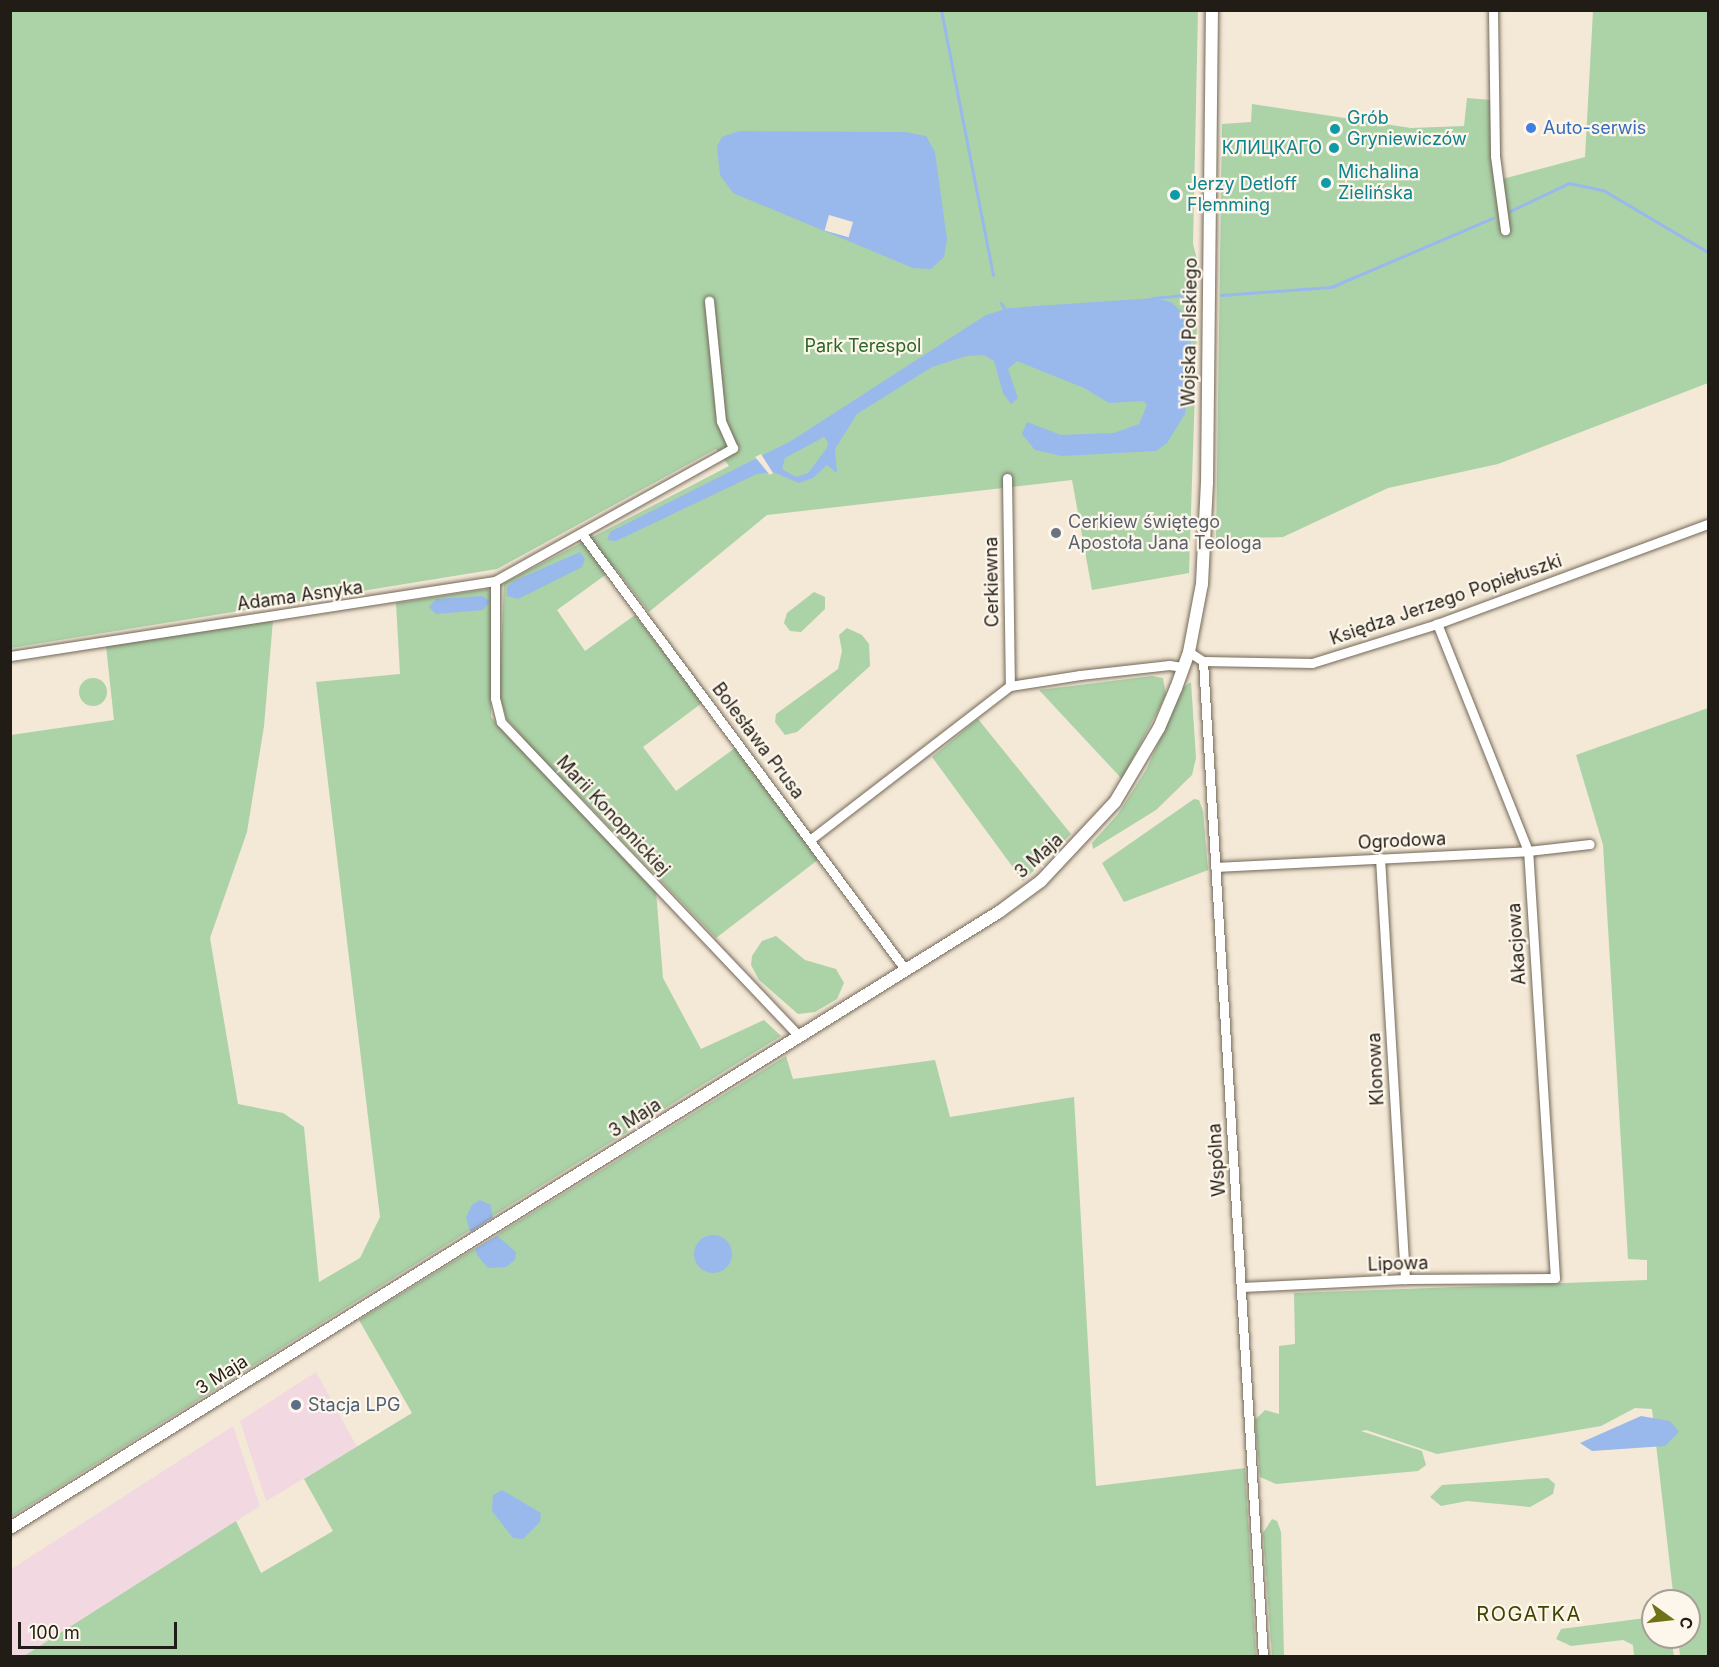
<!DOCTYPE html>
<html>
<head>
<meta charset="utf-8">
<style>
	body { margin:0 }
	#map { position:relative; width:1719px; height:1667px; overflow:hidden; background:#f4e8d6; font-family:Inter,sans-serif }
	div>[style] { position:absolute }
	.commercial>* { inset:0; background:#f1d8e1 }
	.green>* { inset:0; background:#acd2a8 }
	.round { border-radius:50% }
	.water>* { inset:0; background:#99b9ec }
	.pier>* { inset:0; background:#f4e8d6; transform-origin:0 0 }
	.stream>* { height:3px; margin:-1.5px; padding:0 1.5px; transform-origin:1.5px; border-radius:1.5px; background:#99b9ec }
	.roads { filter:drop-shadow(0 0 2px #726858) drop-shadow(0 0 2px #726858) }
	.street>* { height:9px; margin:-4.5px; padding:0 4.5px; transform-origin:4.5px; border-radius:4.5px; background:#fff }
	.secondary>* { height:12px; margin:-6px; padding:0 6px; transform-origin:6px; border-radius:6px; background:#fff }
	.dots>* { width:16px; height:16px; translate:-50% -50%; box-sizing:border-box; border:3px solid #fdf6eb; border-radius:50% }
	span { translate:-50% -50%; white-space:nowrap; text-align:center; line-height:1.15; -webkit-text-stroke:4.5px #fdf6eb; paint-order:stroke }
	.culture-label { font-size:18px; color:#0d838f }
	.left { translate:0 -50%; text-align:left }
	.right { translate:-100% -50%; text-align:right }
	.shop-label { font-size:18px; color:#366cbe }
	.street-label { font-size:18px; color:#211d16 }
	.park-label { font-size:18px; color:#2c6527 }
	.worship-label { font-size:18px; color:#5b616d }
	.service-label { font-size:18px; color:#4e5e75 }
	.neighbourhood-label { font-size:20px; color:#414302; letter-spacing:1.5px }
	.frame { position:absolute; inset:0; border:12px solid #211d16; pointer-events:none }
	.north { position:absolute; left:1641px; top:1589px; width:60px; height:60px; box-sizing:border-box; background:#fdf6eb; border:2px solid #a59f96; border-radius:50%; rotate:105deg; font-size:16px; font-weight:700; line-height:24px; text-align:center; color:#211d16 }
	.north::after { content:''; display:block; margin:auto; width:21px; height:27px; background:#6f7217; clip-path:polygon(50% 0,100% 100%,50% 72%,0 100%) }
	.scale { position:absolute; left:18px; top:1622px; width:159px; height:27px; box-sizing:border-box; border:3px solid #211d16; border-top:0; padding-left:8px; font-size:18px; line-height:21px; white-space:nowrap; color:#211d16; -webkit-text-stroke:4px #fdf6eb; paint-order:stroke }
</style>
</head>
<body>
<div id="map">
	<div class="commercial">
		<i style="clip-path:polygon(316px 1372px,357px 1447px,266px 1501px,240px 1421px)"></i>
		<i style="clip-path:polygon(233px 1426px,260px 1506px,24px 1656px,11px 1656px,10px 1570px)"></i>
	</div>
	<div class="green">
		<i style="clip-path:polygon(11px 11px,1198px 11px,1193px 244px,1199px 267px,1189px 573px,1092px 590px,1072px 480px,767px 515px,649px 612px,615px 568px,557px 610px,585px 651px,635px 615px,702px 703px,643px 747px,676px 791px,735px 748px,819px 859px,716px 938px,571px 787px,560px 789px,656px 891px,663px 978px,701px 1049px,764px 1020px,781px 1036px,11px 1517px,11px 735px,114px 720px,106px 646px,273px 620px,264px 726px,247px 832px,210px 938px,238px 1104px,283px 1113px,304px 1127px,319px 1282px,360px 1258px,380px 1217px,316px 682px,400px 674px,396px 603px,487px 589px,492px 592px,491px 717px,517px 746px,524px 739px,507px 719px,499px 694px,504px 583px,729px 466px,716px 449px,497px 569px,11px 648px)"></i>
		<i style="clip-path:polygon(1593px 11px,1708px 11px,1708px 383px,1498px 464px,1388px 488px,1283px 537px,1216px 539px,1222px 124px,1251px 122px,1252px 104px,1411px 128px,1464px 126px,1467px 98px,1491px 100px,1495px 181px,1585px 157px)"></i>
		<i style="clip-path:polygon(814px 592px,825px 597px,825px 609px,801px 632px,790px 631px,784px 623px,787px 613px)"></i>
		<i style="clip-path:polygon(847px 628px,862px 635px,869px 644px,870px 666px,797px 732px,785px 735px,775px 722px,776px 714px,838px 669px,842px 651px,839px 635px)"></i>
		<i style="clip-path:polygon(1152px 676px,1163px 678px,1166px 695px,1122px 779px,1039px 690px)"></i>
		<i class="round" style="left:79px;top:678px;width:28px;height:28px"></i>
		<i style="clip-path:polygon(1191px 682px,1196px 758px,1192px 775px,1156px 810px,1093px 849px,1092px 843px,1118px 814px,1146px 770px,1184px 687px)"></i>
		<i style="clip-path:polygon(1708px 708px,1708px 1656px,1680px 1656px,1678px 1637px,1689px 1637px,1689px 1601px,1674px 1601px,1652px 1409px,1635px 1408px,1601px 1426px,1437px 1454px,1366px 1430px,1361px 1431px,1422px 1451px,1426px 1465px,1418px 1471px,1276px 1484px,1260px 1477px,1255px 1420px,1265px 1410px,1279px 1414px,1279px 1346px,1295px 1344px,1294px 1293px,1647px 1280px,1647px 1260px,1628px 1259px,1603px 845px,1576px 755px)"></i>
		<i style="clip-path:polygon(978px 719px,1071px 834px,1023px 881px,932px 757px)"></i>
		<i style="clip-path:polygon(1194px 799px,1199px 800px,1203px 811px,1208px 870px,1124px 902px,1102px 863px)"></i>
		<i style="clip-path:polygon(776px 936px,805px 960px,836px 969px,844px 983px,837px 999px,815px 1012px,798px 1014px,759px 980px,751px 965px,752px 956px,762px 941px)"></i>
		<i style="clip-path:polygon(786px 1056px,793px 1079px,935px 1060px,950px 1117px,1074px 1097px,1096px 1486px,1245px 1468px,1256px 1656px,24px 1656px,236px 1521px,261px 1573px,333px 1531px,304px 1479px,412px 1413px,359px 1320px)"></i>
		<i style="clip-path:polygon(1548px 1478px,1555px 1484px,1553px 1494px,1530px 1507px,1467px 1501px,1441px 1506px,1430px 1497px,1442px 1485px)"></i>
		<i style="clip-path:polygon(1272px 1519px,1277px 1521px,1281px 1532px,1284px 1656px,1272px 1656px,1263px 1533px)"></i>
		<i style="clip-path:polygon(1653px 1617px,1653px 1637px,1671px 1637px,1674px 1656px,1634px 1656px,1633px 1645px,1623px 1640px,1571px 1646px,1556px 1639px,1561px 1629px)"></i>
	</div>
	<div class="water">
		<i style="clip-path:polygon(739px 131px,906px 132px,926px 136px,935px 152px,947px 239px,944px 257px,931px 269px,913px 268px,733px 193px,720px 175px,717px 146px,722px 137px)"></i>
		<i style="clip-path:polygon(evenodd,1154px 298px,1171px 302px,1183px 313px,1191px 342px,1185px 414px,1167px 443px,1156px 451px,1062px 456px,1035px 450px,1022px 434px,1027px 422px,1061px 435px,1114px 433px,1139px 424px,1147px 405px,1143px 401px,1109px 403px,1084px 388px,1017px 361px,1008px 369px,1018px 398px,1011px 404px,1003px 393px,994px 361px,984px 355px,967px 356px,932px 367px,857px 414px,835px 449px,837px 473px,827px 465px,813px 478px,799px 483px,773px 472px,757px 474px,616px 541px,607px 540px,610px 532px,791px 441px,986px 315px,1009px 308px,1154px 298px,824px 437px,828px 442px,827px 448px,808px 473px,796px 477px,782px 469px,785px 458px,824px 437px)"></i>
		<i style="clip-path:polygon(580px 552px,585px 559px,582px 567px,518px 599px,507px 596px,507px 587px,514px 581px)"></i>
		<i style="clip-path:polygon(482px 596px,490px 601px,483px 610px,436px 614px,429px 607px,436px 599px)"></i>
		<i style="clip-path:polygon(480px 1200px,491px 1205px,495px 1234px,516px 1252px,515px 1260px,506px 1267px,488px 1268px,477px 1255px,466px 1217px,472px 1205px)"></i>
		<i class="round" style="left:694px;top:1235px;width:38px;height:38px"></i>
		<i style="clip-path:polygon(1641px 1416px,1670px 1421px,1679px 1432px,1665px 1446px,1592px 1451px,1580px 1443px)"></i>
		<i style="clip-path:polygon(502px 1490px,541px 1513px,540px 1522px,523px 1539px,513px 1538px,492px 1511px,493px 1495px)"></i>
	</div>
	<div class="pier">
		<i style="left:829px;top:215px;width:25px;height:16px;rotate:16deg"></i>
		<i style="clip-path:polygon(761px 454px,773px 473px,770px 475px,755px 457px)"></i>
		<i style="clip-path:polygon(495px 1216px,499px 1234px,473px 1250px,467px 1234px)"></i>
	</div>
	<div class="stream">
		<i style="left:941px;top:10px;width:270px;rotate:78.9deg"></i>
		<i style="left:1510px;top:211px;width:65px;rotate:-25.4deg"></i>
		<i style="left:1569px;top:183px;width:35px;rotate:12deg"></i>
		<i style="left:1603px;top:190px;width:122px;rotate:30.6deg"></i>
		<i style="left:1221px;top:295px;width:110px;rotate:-4.2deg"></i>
		<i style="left:1331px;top:287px;width:176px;rotate:-23.1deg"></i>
		<i style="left:1152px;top:298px;width:44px;rotate:-5.2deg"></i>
		<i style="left:1001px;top:303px;width:8px;rotate:60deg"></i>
	</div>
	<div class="roads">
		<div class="street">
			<i style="left:1493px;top:10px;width:146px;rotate:89.2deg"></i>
			<i style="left:1495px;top:156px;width:75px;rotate:82.3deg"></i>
			<i style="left:1007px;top:478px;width:208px;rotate:89.2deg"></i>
			<i style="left:582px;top:534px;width:542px;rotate:53.41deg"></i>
			<i style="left:495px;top:581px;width:117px;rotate:90deg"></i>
			<i style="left:495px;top:698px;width:25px;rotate:76deg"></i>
			<i style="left:501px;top:722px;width:433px;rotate:46.5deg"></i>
			<i style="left:1189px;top:652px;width:17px;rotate:33deg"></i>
			<i style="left:1203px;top:661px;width:109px;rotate:1.1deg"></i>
			<i style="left:1312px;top:663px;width:131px;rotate:-17.3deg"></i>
			<i style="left:1437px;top:624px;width:289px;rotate:-20.3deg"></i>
			<i style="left:10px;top:656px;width:491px;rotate:-8.8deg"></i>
			<i style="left:495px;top:581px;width:273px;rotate:-29.2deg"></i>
			<i style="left:733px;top:448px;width:30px;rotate:-114deg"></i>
			<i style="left:721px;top:421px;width:121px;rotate:-95.7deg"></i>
			<i style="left:1203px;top:661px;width:997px;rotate:86.55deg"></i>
			<i style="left:811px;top:839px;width:251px;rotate:-37.6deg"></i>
			<i style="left:1010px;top:686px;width:71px;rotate:-8.9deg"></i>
			<i style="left:1080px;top:675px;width:90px;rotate:-6.4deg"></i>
			<i style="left:1169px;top:665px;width:15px;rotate:8deg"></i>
			<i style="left:1380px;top:858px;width:422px;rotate:86.6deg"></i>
			<i style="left:1215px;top:867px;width:313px;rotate:-2.9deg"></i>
			<i style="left:1528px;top:851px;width:62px;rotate:-6.4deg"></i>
			<i style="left:1242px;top:1287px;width:163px;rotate:-2.8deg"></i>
			<i style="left:1405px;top:1279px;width:150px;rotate:-0.4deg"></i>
			<i style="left:1555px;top:1278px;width:428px;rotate:-93.6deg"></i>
			<i style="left:1528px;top:851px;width:245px;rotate:-111.8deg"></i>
		</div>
		<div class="secondary">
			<i style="left:10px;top:1528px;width:1165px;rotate:-31.92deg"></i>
			<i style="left:999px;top:912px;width:52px;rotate:-36.4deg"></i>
			<i style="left:1041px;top:881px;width:108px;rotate:-46.9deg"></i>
			<i style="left:1115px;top:802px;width:86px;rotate:-59.3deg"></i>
			<i style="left:1159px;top:728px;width:43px;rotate:-67deg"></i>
			<i style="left:1176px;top:688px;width:38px;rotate:-70deg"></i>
			<i style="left:1189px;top:652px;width:69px;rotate:-79.2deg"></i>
			<i style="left:1202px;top:584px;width:101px;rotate:-87.2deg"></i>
			<i style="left:1207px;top:483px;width:473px;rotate:-89.4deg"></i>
		</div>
	</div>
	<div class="dots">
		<i style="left:1531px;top:128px;background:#3f7fe0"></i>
		<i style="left:1335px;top:129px;background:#0f9aa8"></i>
		<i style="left:1334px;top:148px;background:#0f9aa8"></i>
		<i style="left:1326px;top:183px;background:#0f9aa8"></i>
		<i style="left:1175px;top:195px;background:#0f9aa8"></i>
		<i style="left:1056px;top:533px;background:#6b7280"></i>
		<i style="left:296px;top:1405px;background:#5c6f8a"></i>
	</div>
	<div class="culture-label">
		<span class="left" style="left:1347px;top:129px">Grób<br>Gryniewiczów</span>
		<span class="right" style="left:1322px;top:148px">КЛИЦКАГО</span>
		<span class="left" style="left:1338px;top:183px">Michalina<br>Zielińska</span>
		<span class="left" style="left:1187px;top:195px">Jerzy Detloff<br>Flemming</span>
	</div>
	<div class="shop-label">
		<span class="left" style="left:1543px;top:128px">Auto-serwis</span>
	</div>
	<div class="street-label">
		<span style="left:1190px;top:332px;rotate:-89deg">Wojska Polskiego</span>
		<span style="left:992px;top:582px;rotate:-91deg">Cerkiewna</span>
		<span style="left:300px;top:596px;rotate:-8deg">Adama Asnyka</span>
		<span style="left:1446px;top:600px;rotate:-19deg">Księdza Jerzego Popiełuszki</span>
		<span style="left:758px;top:741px;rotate:53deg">Bolesława Prusa</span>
		<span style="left:613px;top:816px;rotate:47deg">Marii Konopnickiej</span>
		<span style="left:1402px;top:841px;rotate:-3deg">Ogrodowa</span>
		<span style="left:1039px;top:856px;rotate:-42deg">3 Maja</span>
		<span style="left:1517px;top:944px;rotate:-94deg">Akacjowa</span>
		<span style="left:1376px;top:1069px;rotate:-93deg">Klonowa</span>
		<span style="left:635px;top:1118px;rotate:-32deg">3 Maja</span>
		<span style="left:1217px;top:1160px;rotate:-94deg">Wspólna</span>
		<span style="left:1398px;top:1264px;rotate:-2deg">Lipowa</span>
		<span style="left:222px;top:1375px;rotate:-32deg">3 Maja</span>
	</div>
	<div class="park-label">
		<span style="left:863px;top:346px">Park Terespol</span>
	</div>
	<div class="worship-label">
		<span class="left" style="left:1068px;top:533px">Cerkiew świętego<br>Apostoła Jana Teologa</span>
	</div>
	<div class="service-label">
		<span class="left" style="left:308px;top:1405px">Stacja LPG</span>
	</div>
	<div class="neighbourhood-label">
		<span style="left:1529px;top:1614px">ROGATKA</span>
	</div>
	<div class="frame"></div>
	<div class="north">С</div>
	<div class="scale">100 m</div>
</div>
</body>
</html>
